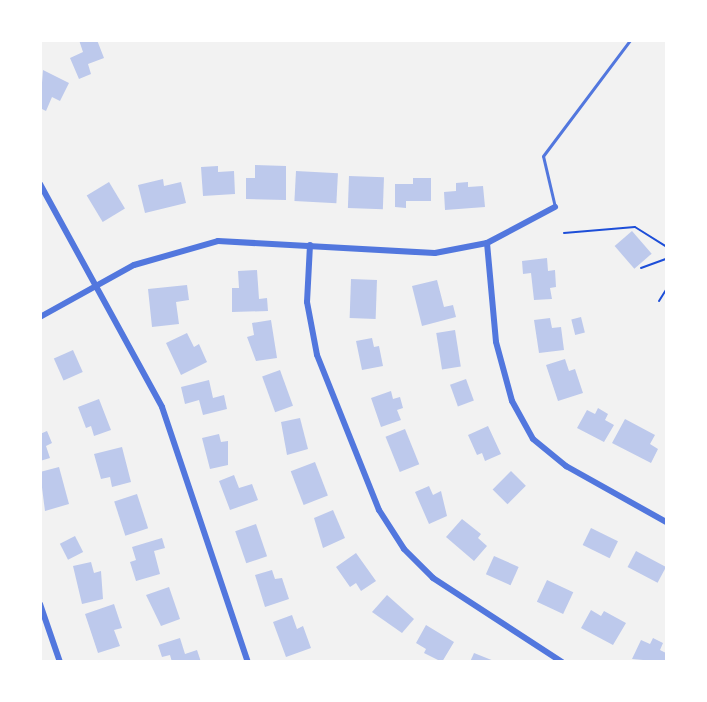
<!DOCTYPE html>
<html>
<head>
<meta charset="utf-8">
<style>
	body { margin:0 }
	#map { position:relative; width:707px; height:702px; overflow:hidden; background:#f2f2f2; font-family:"Open Sans",sans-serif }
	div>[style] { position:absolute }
	.building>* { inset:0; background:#bdc9ec; transform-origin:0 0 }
	.path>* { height:2px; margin:-1px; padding:0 1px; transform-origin:1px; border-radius:1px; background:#1d4ed8 }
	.service>* { height:3px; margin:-1.5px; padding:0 1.5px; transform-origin:1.5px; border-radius:1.5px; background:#5277de }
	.minor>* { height:6px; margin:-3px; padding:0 3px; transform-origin:3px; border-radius:3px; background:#5277de }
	span { translate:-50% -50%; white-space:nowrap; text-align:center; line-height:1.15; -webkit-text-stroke:5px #fff; paint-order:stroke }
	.frame { position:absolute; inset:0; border:42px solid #fff; pointer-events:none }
</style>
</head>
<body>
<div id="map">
	<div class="building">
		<i style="clip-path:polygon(79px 40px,97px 40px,104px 58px,88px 64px,91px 74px,79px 79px,70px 58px,83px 52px)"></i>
		<i style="clip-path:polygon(43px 70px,69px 83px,60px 101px,52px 97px,46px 111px,40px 108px)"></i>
		<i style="clip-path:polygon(255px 165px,286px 166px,286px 200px,246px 199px,246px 178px,255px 178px)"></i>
		<i style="clip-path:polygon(218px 166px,218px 172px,234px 171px,235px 194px,203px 196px,201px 167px)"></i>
		<i style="left:296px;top:171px;width:42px;height:30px;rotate:3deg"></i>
		<i style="left:349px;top:176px;width:35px;height:32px;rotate:2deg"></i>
		<i style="clip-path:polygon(413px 178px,431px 178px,431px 201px,406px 201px,406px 208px,395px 207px,395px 184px,413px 184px)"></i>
		<i style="clip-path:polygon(163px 179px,164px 186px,181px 182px,186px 203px,145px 213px,138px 185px)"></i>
		<i style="left:109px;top:182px;width:31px;height:26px;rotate:59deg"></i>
		<i style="clip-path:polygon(468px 182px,468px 187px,483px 186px,485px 207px,445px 210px,444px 192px,456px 191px,456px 183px)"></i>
		<i style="left:632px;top:231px;width:30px;height:23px;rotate:49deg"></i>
		<i style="clip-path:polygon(547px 258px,548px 271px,555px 270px,556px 287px,550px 288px,552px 299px,534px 300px,531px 273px,523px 274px,522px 261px)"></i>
		<i style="clip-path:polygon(257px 270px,259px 299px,267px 298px,268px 311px,232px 312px,232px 288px,239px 288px,238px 271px)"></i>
		<i style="left:351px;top:279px;width:26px;height:39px;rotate:2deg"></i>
		<i style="clip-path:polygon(437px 280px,444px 307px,453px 305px,456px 317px,422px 326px,412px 286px)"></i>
		<i style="clip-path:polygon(187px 285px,189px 300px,176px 302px,179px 324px,152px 327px,148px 289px)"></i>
		<i style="left:581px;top:317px;width:16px;height:10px;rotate:76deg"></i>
		<i style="clip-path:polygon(550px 318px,552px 328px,561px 327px,564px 350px,539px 353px,534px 320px)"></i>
		<i style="clip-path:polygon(271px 320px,277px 358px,256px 361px,247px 337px,254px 335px,252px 323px)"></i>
		<i style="left:455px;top:330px;width:37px;height:19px;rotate:81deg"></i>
		<i style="clip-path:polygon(187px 333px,194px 347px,199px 344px,207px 362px,181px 375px,166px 343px)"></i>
		<i style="clip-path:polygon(372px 338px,374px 347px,379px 346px,383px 366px,362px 370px,356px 341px)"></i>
		<i style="left:73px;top:350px;width:24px;height:21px;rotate:66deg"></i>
		<i style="clip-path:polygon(565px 359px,569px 371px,575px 369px,583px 393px,558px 401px,546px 365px)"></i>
		<i style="left:280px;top:370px;width:38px;height:19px;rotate:70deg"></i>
		<i style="left:466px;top:379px;width:23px;height:17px;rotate:70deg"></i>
		<i style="clip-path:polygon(209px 380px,213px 398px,224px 395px,227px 409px,203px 415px,199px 400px,185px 404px,181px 387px)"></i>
		<i style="clip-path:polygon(391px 391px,393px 399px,400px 397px,403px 408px,397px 410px,401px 420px,381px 427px,371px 398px)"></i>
		<i style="clip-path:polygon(99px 399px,111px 430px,94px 436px,91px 426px,86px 428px,78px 407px)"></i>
		<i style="clip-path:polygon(598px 408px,608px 414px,605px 420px,614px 425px,604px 442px,577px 428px,587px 410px,595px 414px)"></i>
		<i style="clip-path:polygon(300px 418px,308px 449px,287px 455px,281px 422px)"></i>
		<i style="clip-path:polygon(625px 419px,655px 435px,650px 444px,658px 449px,651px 463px,612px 443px)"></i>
		<i style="clip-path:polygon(488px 426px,501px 454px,485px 461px,482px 453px,477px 455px,468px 435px)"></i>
		<i style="left:405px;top:429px;width:38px;height:21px;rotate:68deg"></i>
		<i style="clip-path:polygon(47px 431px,52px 443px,46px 446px,50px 458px,40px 461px,40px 434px)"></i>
		<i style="clip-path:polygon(219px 434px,221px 442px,228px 441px,228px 465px,210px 469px,202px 438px)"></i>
		<i style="clip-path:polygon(122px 447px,131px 482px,112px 487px,110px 477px,101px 479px,94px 454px)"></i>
		<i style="left:315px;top:462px;width:36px;height:26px;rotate:69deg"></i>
		<i style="clip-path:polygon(59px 467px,69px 504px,45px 511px,40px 472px)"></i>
		<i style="left:511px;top:471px;width:21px;height:26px;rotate:45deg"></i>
		<i style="clip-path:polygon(234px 475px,239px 488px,252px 484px,258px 500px,230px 510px,219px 481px)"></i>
		<i style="clip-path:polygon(429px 486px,433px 495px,441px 491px,447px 516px,429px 524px,415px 492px)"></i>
		<i style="left:137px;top:494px;width:36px;height:24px;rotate:72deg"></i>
		<i style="clip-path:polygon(333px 510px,345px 538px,323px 548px,314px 518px)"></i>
		<i style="clip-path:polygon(462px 519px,481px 534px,478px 538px,487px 546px,474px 561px,446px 537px)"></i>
		<i style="left:256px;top:524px;width:34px;height:22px;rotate:71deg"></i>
		<i style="left:591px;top:528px;width:30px;height:19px;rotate:26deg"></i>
		<i style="left:75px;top:536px;width:18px;height:17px;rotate:63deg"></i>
		<i style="clip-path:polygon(162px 538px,165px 548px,154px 551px,160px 574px,136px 581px,130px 562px,136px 560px,132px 547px)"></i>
		<i style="left:636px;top:551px;width:34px;height:18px;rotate:28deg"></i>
		<i style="clip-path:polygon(356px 553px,376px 581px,361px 591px,356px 583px,350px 587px,336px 567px)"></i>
		<i style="left:494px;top:556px;width:27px;height:20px;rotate:24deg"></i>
		<i style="clip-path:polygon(91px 562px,94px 573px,101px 571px,103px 599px,82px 604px,73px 566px)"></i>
		<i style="clip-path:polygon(272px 570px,275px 579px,282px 578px,289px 599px,265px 607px,255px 575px)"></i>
		<i style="left:547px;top:580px;width:29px;height:24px;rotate:25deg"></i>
		<i style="clip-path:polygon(169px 587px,180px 619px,161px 626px,146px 595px)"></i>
		<i style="clip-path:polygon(387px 595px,414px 619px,402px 633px,372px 612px)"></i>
		<i style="clip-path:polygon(114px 604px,122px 628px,114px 630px,120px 646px,98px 653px,85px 614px)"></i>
		<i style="clip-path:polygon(591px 610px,601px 616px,604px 611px,626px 623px,613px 645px,581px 628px)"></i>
		<i style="clip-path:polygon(292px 615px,297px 629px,303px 626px,311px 648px,286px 657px,273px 622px)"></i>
		<i style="clip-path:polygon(426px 625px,454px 642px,442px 662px,424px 653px,426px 649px,416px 643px)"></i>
		<i style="clip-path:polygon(180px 638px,185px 654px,197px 650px,201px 662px,172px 662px,170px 655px,162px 657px,158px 645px)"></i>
		<i style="clip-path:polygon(653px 638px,663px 643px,660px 650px,666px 653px,665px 662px,632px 659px,641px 640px,650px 644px)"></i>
		<i style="clip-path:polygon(474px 653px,494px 661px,494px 662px,470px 662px)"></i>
	</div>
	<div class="path">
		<i style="left:564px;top:233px;width:71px;rotate:-4.8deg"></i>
		<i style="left:635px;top:227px;width:36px;rotate:32deg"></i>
		<i style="left:641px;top:268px;width:27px;rotate:-20deg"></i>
		<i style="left:659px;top:301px;width:13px;rotate:-58deg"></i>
	</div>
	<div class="service">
		<i style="left:555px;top:207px;width:52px;rotate:-103.2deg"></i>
		<i style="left:543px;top:156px;width:145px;rotate:-53.1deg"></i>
	</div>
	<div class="minor">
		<i style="left:40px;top:184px;width:254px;rotate:61.3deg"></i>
		<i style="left:162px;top:407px;width:269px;rotate:71.4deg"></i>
		<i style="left:487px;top:243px;width:99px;rotate:84.8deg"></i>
		<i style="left:496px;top:342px;width:61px;rotate:74.8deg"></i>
		<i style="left:512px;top:401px;width:43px;rotate:61.1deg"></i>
		<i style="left:533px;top:439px;width:43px;rotate:39.3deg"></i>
		<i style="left:566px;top:466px;width:115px;rotate:29.2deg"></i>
		<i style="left:310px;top:245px;width:57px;rotate:93deg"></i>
		<i style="left:307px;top:302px;width:54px;rotate:79.3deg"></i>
		<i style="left:317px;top:355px;width:167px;rotate:68.2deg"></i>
		<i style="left:379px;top:510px;width:46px;rotate:57.3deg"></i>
		<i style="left:404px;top:549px;width:41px;rotate:45deg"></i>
		<i style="left:433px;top:578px;width:154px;rotate:33.1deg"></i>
		<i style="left:40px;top:317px;width:107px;rotate:-29deg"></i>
		<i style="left:134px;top:265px;width:87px;rotate:-15.9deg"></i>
		<i style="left:218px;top:241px;width:217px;rotate:3.2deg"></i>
		<i style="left:435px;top:253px;width:53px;rotate:-10.9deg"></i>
		<i style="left:487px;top:243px;width:77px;rotate:-27.9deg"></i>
		<i style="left:40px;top:604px;width:61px;rotate:71deg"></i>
	</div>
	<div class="frame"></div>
</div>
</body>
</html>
